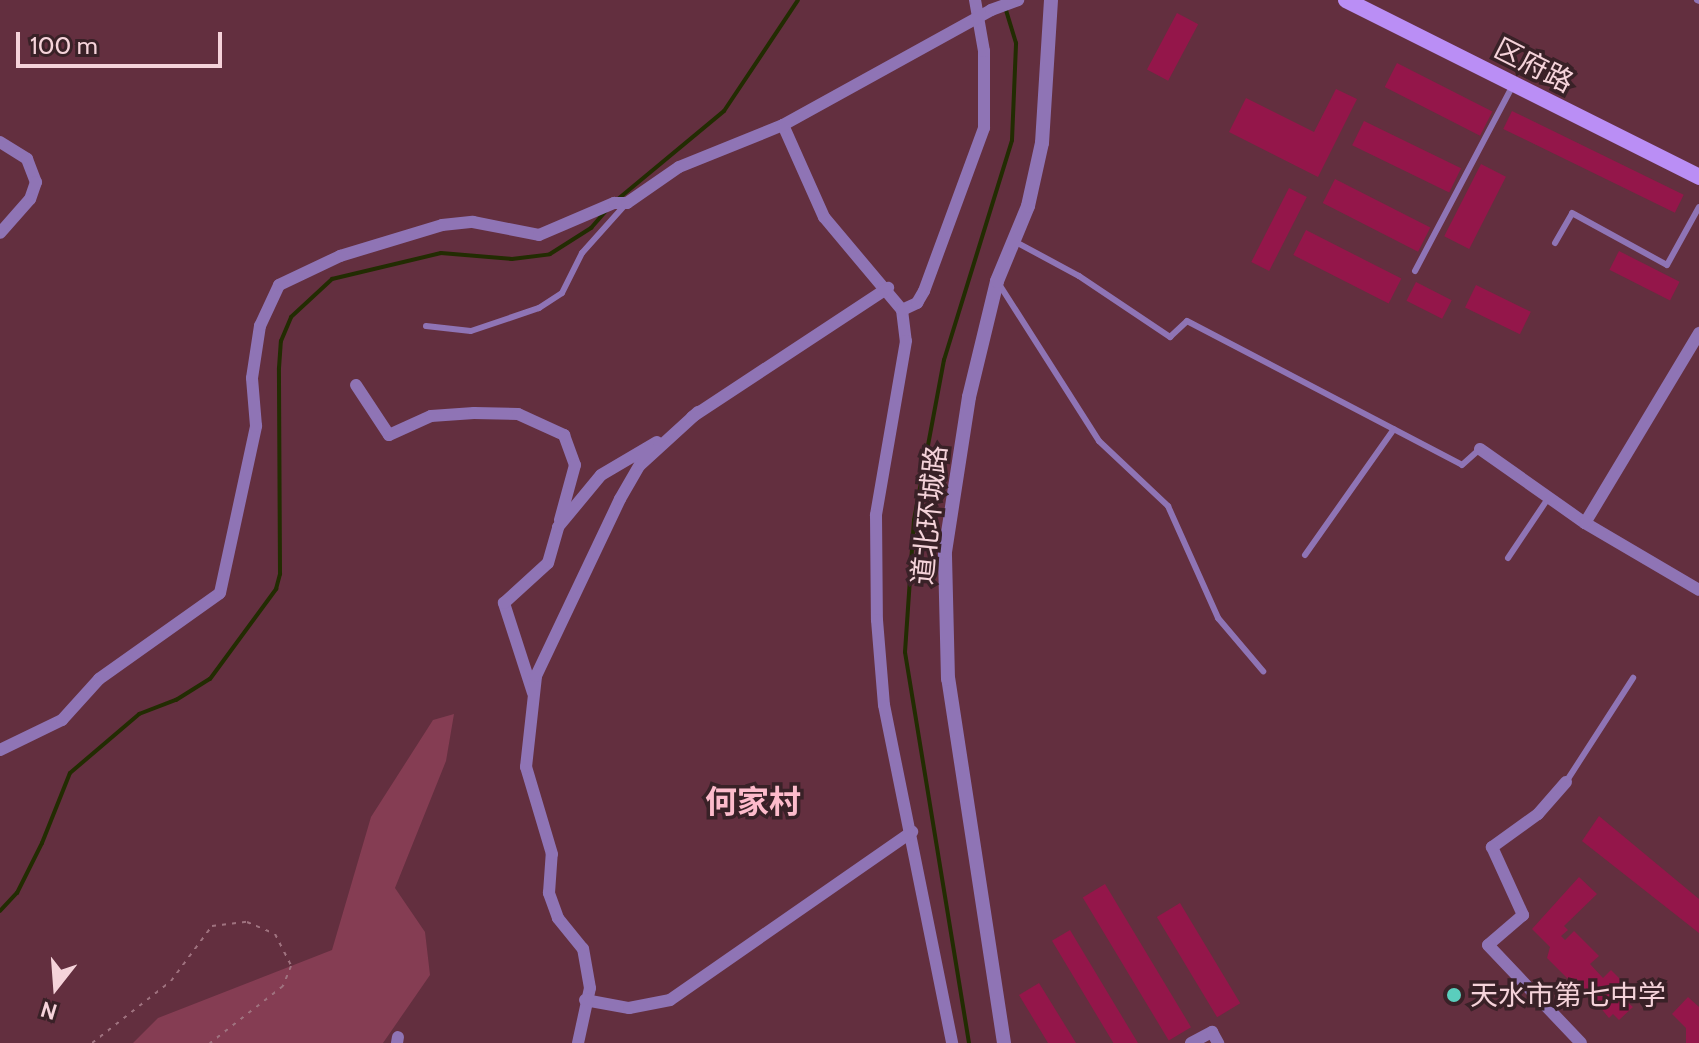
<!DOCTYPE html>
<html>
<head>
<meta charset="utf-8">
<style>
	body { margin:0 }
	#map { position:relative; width:1699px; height:1043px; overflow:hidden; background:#632f3f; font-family:Cabin,"Noto Sans SC",sans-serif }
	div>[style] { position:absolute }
	.green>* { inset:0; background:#853d53 }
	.stream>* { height:4px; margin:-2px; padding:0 2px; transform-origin:2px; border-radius:2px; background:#222c02 }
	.building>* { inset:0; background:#94164a; transform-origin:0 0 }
	.path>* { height:2px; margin-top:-1px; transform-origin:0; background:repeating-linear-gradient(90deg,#9f727f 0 4px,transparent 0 10px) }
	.service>* { height:6px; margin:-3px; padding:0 3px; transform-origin:3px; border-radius:3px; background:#8f74b5 }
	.minor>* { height:12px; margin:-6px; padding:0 6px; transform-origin:6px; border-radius:6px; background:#8f74b5 }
	.tertiary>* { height:14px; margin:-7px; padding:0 7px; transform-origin:7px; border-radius:7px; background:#8f74b5 }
	.secondary>* { height:16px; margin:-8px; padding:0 8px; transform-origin:8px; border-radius:8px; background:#ba8ef5 }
	.dots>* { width:22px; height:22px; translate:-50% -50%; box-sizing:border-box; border:4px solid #392127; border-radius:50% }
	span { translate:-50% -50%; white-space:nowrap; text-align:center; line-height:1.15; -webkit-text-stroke:7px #392127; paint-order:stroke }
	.street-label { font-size:28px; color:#f5d3da }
	.poi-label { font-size:28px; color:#f5d3da }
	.left { translate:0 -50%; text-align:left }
	.quarter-label { font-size:32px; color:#fdbbcb; font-weight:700 }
	.north { position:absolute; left:16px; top:947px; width:80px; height:80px; -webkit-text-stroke:6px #392127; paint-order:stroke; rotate:197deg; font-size:22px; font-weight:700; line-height:32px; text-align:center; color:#f5d3da }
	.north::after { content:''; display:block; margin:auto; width:28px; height:36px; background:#f5d3da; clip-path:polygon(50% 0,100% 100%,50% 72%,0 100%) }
	.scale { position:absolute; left:16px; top:32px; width:206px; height:36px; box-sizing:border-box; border:4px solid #f5d3da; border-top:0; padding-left:10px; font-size:24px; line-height:28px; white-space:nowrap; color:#f5d3da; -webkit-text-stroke:6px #392127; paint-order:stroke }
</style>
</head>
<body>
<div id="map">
	<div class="green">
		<i style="clip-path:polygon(454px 714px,446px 761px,395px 888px,425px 932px,430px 975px,383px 1043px,133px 1043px,158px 1018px,332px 950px,371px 817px,433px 720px)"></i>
	</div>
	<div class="stream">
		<i style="left:618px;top:199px;width:138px;rotate:-39.7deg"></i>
		<i style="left:724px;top:111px;width:133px;rotate:-56.3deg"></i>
		<i style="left:0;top:911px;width:25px;rotate:-47deg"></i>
		<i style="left:17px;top:893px;width:56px;rotate:-63.4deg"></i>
		<i style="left:42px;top:843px;width:75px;rotate:-68.2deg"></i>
		<i style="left:70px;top:773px;width:91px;rotate:-40.5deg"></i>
		<i style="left:139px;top:714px;width:40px;rotate:-21deg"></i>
		<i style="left:176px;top:700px;width:40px;rotate:-32deg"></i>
		<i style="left:210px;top:679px;width:112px;rotate:-53.7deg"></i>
		<i style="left:276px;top:589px;width:16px;rotate:-75deg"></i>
		<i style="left:280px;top:574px;width:206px;rotate:-90.3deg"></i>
		<i style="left:279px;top:368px;width:27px;rotate:-86deg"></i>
		<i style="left:281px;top:341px;width:26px;rotate:-67deg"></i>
		<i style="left:291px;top:317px;width:56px;rotate:-42.8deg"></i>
		<i style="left:332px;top:279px;width:112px;rotate:-13.4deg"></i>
		<i style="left:441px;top:253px;width:71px;rotate:4.8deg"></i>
		<i style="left:512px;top:259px;width:38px;rotate:-7deg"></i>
		<i style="left:550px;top:254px;width:49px;rotate:-32.4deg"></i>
		<i style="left:591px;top:228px;width:23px;rotate:-49deg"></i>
		<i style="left:969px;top:1043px;width:396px;rotate:-99.3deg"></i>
		<i style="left:905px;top:652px;width:132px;rotate:-86.1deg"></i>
		<i style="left:914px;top:520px;width:163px;rotate:-79.4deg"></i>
		<i style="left:944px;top:360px;width:230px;rotate:-72.8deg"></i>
		<i style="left:1012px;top:140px;width:97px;rotate:-87.6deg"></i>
		<i style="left:1016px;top:43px;width:39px;rotate:-107deg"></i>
	</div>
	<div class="building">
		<i style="left:1177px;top:13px;width:24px;height:64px;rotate:28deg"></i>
		<i style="left:1397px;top:63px;width:107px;height:27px;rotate:27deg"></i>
		<i style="clip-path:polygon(1336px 89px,1357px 99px,1318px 177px,1229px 132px,1246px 98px,1314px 132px)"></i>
		<i style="left:1512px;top:111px;width:191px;height:20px;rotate:26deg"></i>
		<i style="left:1364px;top:121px;width:108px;height:27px;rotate:26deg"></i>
		<i style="left:1481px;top:164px;width:28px;height:81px;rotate:27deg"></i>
		<i style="left:1335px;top:179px;width:107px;height:27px;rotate:27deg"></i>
		<i style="left:1289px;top:188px;width:20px;height:83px;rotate:27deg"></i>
		<i style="left:1306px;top:230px;width:107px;height:28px;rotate:27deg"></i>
		<i style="left:1619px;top:251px;width:68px;height:21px;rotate:27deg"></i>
		<i style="left:1416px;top:282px;width:40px;height:21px;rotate:27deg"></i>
		<i style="left:1476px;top:285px;width:61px;height:25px;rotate:26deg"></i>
		<i style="clip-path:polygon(1599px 816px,1699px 899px,1699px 933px,1582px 841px)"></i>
		<i style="clip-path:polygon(1579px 877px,1597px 894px,1564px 926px,1568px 930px,1561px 936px,1565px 940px,1574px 931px,1599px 956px,1590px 964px,1603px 978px,1611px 970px,1634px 993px,1626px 1001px,1633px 1007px,1619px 1020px,1613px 1014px,1609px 1018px,1576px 978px,1572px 983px,1547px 958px,1550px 947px,1532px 929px)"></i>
		<i style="left:1105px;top:884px;width:167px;height:26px;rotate:59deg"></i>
		<i style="left:1180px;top:903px;width:117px;height:27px;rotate:59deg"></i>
		<i style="left:1070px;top:930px;width:132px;height:21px;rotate:59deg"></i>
		<i style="clip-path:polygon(1039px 983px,1076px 1043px,1048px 1043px,1019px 995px)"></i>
		<i style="clip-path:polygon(1688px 997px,1699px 1007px,1699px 1043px,1686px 1043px,1686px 1028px,1672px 1014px)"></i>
	</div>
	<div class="path">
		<i style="left:92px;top:1043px;width:100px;rotate:-38.1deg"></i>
		<i style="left:171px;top:981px;width:69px;rotate:-53.3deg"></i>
		<i style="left:212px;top:926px;width:35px;rotate:-7deg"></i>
		<i style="left:247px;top:922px;width:30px;rotate:23deg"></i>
		<i style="left:275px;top:934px;width:36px;rotate:63deg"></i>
		<i style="left:291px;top:966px;width:22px;rotate:112deg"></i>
		<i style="left:283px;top:986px;width:93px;rotate:142deg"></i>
	</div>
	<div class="service">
		<i style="left:1697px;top:0;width:2px;rotate:27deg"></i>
		<i style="left:1014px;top:241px;width:74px;rotate:28.3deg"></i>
		<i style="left:1079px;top:276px;width:110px;rotate:33.8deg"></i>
		<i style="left:1170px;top:337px;width:23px;rotate:-43deg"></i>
		<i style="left:1187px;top:321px;width:310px;rotate:27.6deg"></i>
		<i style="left:1462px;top:465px;width:24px;rotate:-42deg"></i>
		<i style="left:1555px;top:243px;width:34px;rotate:-60deg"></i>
		<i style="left:1572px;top:213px;width:108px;rotate:28.7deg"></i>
		<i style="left:1667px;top:265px;width:66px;rotate:-61.1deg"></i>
		<i style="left:1415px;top:271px;width:208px;rotate:-62.2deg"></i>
		<i style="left:999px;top:284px;width:186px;rotate:57.5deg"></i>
		<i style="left:1099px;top:441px;width:95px;rotate:43.3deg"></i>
		<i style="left:1168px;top:506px;width:123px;rotate:65.9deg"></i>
		<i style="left:1218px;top:618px;width:70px;rotate:49.7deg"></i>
		<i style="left:426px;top:326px;width:45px;rotate:6.3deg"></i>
		<i style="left:471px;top:331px;width:72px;rotate:-18.7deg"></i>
		<i style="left:539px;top:308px;width:27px;rotate:-33deg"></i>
		<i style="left:562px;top:293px;width:45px;rotate:-63.4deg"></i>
		<i style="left:582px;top:253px;width:64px;rotate:-48.1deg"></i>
		<i style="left:1305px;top:555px;width:154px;rotate:-54.8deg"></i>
		<i style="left:1508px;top:558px;width:73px;rotate:-56.1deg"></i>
		<i style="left:1566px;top:782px;width:124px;rotate:-57.2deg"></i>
	</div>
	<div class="minor">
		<i style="left:783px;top:125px;width:101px;rotate:66deg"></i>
		<i style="left:824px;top:217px;width:121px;rotate:50deg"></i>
		<i style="left:902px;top:310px;width:31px;rotate:83deg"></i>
		<i style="left:906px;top:341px;width:177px;rotate:99.8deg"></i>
		<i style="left:876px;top:515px;width:105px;rotate:89.5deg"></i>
		<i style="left:877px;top:620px;width:85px;rotate:85.3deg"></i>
		<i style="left:884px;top:705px;width:345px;rotate:78.6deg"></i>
		<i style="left:0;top:142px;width:32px;rotate:32deg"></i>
		<i style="left:27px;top:159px;width:25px;rotate:69deg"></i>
		<i style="left:36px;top:182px;width:18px;rotate:109deg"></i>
		<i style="left:30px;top:199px;width:45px;rotate:131.4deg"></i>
		<i style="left:902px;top:310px;width:17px;rotate:-25deg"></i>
		<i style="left:917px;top:303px;width:14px;rotate:-60deg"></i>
		<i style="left:924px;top:291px;width:174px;rotate:-69.8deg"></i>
		<i style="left:984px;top:128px;width:77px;rotate:-90deg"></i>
		<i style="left:984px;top:51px;width:52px;rotate:-100deg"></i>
		<i style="left:356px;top:385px;width:60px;rotate:56.6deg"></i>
		<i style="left:389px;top:435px;width:46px;rotate:-24.3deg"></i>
		<i style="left:431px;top:416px;width:43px;rotate:-4deg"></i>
		<i style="left:474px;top:413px;width:44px;rotate:1.3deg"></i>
		<i style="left:518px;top:414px;width:51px;rotate:24.5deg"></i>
		<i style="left:564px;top:435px;width:32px;rotate:70deg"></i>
		<i style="left:575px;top:465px;width:57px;rotate:105.3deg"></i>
		<i style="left:692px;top:417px;width:235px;rotate:-33.4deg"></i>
		<i style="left:1480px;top:449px;width:128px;rotate:35.2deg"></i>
		<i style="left:1585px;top:523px;width:132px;rotate:30.4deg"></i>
		<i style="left:1585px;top:523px;width:222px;rotate:-59deg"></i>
		<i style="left:533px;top:693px;width:95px;rotate:-107.9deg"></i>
		<i style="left:504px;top:603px;width:59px;rotate:-42.3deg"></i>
		<i style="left:548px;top:563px;width:37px;rotate:-74deg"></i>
		<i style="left:558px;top:527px;width:67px;rotate:-50.4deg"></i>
		<i style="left:601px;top:475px;width:65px;rotate:-30.5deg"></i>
		<i style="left:0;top:750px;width:69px;rotate:-25.8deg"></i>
		<i style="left:62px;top:720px;width:55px;rotate:-47.9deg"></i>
		<i style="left:99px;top:679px;width:148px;rotate:-35.4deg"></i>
		<i style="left:220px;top:593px;width:171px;rotate:-77.8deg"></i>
		<i style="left:256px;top:426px;width:48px;rotate:-94.8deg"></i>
		<i style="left:252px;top:378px;width:53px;rotate:-81.3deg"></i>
		<i style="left:260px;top:326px;width:45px;rotate:-65.1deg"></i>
		<i style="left:279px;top:285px;width:68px;rotate:-25.4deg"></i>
		<i style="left:340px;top:256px;width:107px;rotate:-16.9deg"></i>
		<i style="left:442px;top:225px;width:31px;rotate:-6deg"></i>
		<i style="left:473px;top:222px;width:67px;rotate:11.1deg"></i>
		<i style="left:539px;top:235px;width:82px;rotate:-23.1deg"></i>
		<i style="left:614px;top:203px;width:13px"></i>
		<i style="left:627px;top:203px;width:63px;rotate:-34.7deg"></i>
		<i style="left:679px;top:167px;width:112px;rotate:-22deg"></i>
		<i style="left:783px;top:125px;width:238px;rotate:-28.9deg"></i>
		<i style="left:991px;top:10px;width:29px;rotate:-20deg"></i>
		<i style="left:1566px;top:782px;width:43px;rotate:131.2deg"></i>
		<i style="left:1538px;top:814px;width:57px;rotate:144.3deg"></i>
		<i style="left:1492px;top:847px;width:75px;rotate:65.5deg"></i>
		<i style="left:1523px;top:915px;width:46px;rotate:139.4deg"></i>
		<i style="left:1488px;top:945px;width:135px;rotate:46.5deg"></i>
		<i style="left:585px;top:1000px;width:45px;rotate:10.3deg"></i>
		<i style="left:629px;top:1008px;width:42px;rotate:-11deg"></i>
		<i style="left:670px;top:1000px;width:295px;rotate:-34.8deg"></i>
		<i style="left:397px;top:1043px;width:6px;rotate:-81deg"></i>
		<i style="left:578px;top:1043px;width:56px;rotate:-77.7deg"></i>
		<i style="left:590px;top:988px;width:40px;rotate:-100deg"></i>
		<i style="left:583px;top:949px;width:40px;rotate:-129deg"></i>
		<i style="left:558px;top:918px;width:27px;rotate:-110deg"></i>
		<i style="left:549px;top:893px;width:39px;rotate:-86deg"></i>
		<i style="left:552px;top:854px;width:91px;rotate:-106.6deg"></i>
		<i style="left:526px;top:767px;width:92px;rotate:-83.7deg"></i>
		<i style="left:536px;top:676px;width:196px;rotate:-64.6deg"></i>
		<i style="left:620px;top:499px;width:39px;rotate:-60deg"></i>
		<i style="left:640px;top:465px;width:79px;rotate:-42.4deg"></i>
		<i style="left:1191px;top:1043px;width:24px;rotate:-28deg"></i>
		<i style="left:1212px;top:1032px;width:13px;rotate:61deg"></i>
	</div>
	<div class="tertiary">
		<i style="left:1004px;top:1043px;width:368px;rotate:-98.7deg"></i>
		<i style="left:948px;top:679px;width:127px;rotate:-91.4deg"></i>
		<i style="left:945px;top:552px;width:157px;rotate:-81.2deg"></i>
		<i style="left:969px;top:397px;width:119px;rotate:-76.4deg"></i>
		<i style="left:997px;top:281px;width:81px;rotate:-67.5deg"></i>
		<i style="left:1028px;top:206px;width:65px;rotate:-77.5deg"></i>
		<i style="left:1042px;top:143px;width:143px;rotate:-86.4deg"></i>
	</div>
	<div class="secondary">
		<i style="left:1346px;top:0;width:395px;rotate:26.6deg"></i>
	</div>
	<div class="dots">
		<i style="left:1454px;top:995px;background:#5acebd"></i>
	</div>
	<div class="street-label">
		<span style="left:1534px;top:65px;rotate:27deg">区府路</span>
		<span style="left:929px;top:515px;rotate:-84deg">道北环城路</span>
	</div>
	<div class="poi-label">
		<span class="left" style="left:1470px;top:995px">天水市第七中学</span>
	</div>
	<div class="quarter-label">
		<span style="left:753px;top:802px">何家村</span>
	</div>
	<div class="north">N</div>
	<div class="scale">100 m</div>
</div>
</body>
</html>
